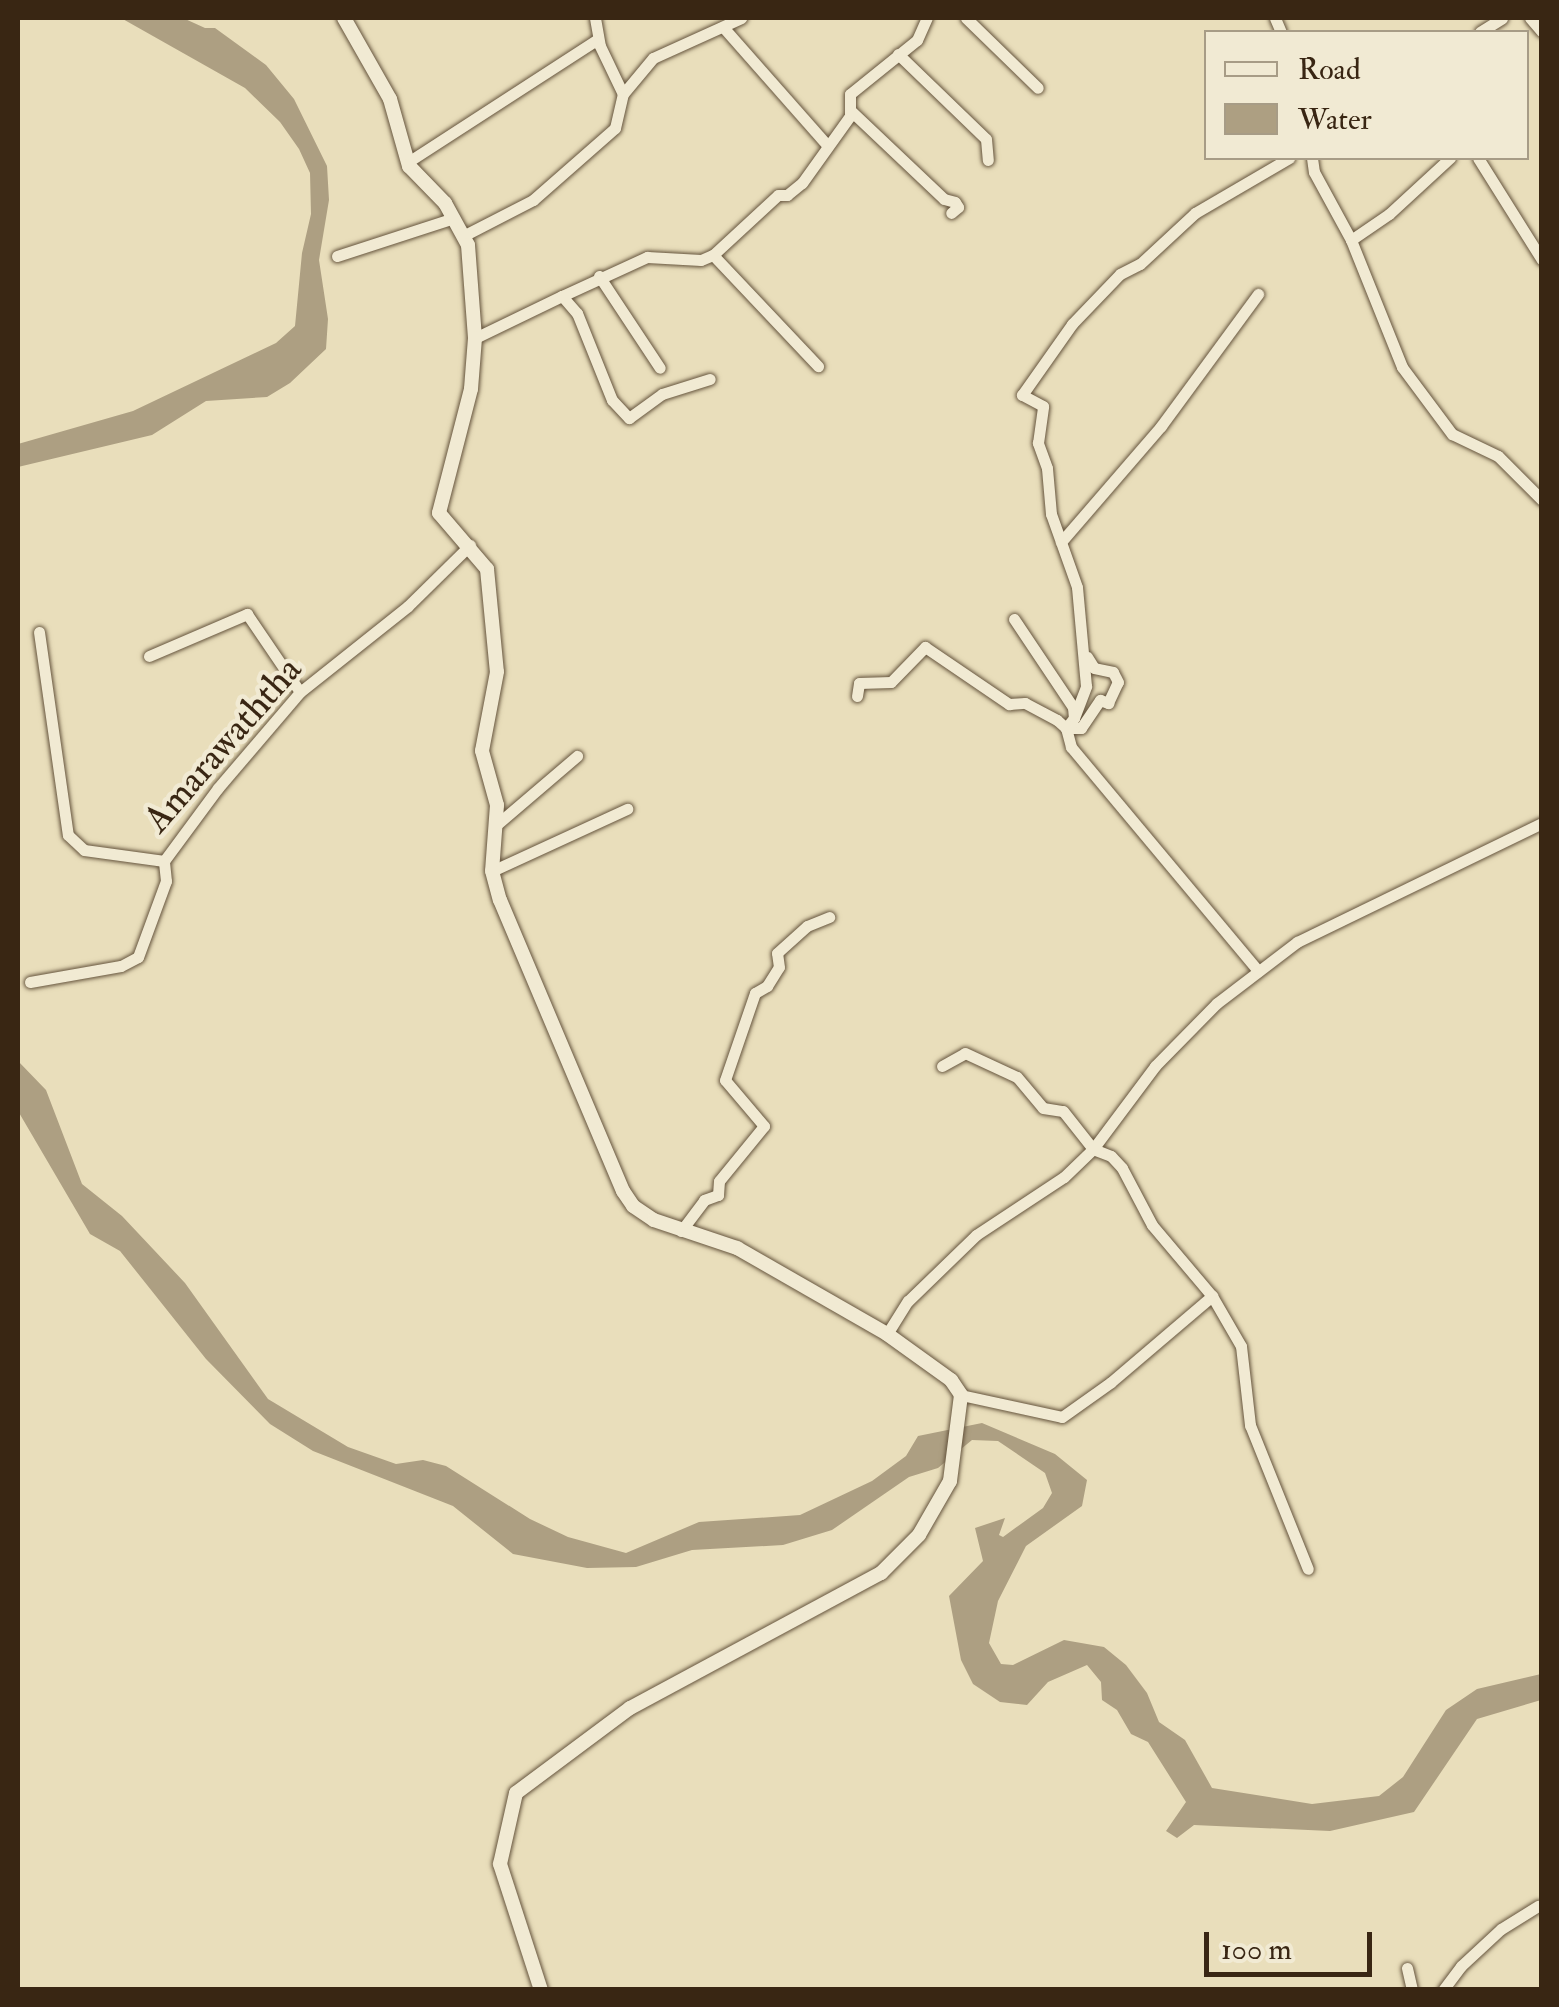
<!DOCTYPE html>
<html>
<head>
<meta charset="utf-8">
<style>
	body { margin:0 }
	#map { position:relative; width:1559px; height:2007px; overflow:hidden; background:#e9debb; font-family:"IM FELL Double Pica",serif }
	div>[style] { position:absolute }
	.water>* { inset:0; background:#ad9f82 }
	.roads { filter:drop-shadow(0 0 2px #65543d) drop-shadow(0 0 2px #65543d) }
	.minor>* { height:11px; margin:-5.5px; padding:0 5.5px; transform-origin:5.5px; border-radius:5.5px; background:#f1ead3 }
	.tertiary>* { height:14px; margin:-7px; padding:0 7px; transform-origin:7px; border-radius:7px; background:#f1ead3 }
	span { translate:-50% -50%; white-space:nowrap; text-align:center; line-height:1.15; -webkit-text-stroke:9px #f1ead3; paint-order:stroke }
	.street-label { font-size:38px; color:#392613 }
	.frame { position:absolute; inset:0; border:20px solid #392613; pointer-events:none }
	.legend { position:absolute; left:1204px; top:30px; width:325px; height:130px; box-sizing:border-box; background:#f1ead3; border:2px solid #a79c86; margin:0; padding:12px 18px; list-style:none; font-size:30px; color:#392613 }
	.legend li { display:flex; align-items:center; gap:20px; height:50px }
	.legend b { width:50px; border:2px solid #a79c86 }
	.scale { position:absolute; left:1204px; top:1932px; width:168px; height:45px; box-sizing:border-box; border:5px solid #392613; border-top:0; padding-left:12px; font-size:30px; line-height:35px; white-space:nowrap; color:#392613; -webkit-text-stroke:8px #f1ead3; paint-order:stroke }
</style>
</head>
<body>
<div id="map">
	<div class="water">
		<i style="clip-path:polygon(121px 18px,183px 18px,205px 28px,215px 28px,266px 65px,294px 99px,327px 166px,329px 200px,319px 260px,328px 319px,326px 349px,290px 383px,267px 397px,206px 401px,152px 435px,18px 467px,18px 444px,133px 411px,276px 343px,295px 326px,302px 253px,311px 214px,310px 173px,299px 149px,280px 122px,245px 88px)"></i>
		<i style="clip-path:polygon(18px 1061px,46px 1090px,82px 1184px,122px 1216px,185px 1283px,268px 1399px,348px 1447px,396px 1464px,423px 1460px,446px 1466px,530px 1519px,568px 1537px,626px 1553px,699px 1522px,800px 1515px,872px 1481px,906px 1456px,918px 1436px,982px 1423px,1055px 1454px,1087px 1480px,1082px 1506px,1026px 1546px,998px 1601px,989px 1643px,1001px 1664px,1013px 1665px,1064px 1640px,1104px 1647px,1126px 1665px,1147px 1693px,1159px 1722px,1185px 1740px,1212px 1788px,1312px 1804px,1379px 1796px,1403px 1777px,1446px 1710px,1477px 1689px,1541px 1674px,1541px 1700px,1477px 1719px,1414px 1812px,1330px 1831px,1194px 1825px,1177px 1838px,1166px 1831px,1186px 1802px,1148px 1742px,1131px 1734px,1117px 1710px,1102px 1700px,1101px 1682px,1087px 1665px,1048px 1682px,1027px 1705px,1000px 1702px,973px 1684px,961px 1660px,949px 1596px,983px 1561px,975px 1528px,1005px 1518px,999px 1535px,1003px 1537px,1043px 1508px,1052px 1493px,1045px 1473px,998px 1441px,972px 1440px,938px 1468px,909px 1477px,832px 1530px,783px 1545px,692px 1550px,636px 1567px,587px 1568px,513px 1554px,453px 1506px,313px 1451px,270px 1424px,206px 1359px,120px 1251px,90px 1234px,18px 1111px)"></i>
	</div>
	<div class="roads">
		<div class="minor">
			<i style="left:595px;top:18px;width:28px;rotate:80deg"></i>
			<i style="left:600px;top:46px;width:53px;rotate:64.4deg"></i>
			<i style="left:966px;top:18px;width:100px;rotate:44.2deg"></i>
			<i style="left:1275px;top:18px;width:15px;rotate:67deg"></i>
			<i style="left:1530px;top:18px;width:18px;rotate:49deg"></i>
			<i style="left:723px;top:27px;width:156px;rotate:48.6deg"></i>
			<i style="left:1480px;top:32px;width:26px;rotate:-32deg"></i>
			<i style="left:898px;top:54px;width:122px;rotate:44deg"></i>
			<i style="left:986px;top:139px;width:21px;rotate:85deg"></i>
			<i style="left:850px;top:110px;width:129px;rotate:43.4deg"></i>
			<i style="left:944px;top:199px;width:11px;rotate:15deg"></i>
			<i style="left:955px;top:202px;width:6px;rotate:59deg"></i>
			<i style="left:958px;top:207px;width:9px;rotate:139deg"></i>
			<i style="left:1312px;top:158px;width:14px;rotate:82deg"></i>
			<i style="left:1314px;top:172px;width:77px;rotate:61.4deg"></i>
			<i style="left:1351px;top:240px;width:137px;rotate:68.1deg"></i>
			<i style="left:1402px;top:367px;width:84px;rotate:53.3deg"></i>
			<i style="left:1452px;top:434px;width:51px;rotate:25.6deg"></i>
			<i style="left:1498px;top:456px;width:62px;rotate:45deg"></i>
			<i style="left:1478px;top:158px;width:120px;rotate:57.9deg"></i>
			<i style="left:408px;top:162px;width:226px;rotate:-32.9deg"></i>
			<i style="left:463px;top:236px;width:79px;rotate:-27.2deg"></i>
			<i style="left:533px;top:200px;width:109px;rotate:-41.3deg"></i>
			<i style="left:615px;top:128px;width:35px;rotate:-77deg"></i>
			<i style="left:623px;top:94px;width:47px;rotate:-50.2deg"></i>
			<i style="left:653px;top:58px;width:97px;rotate:-24.4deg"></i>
			<i style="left:1351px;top:240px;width:46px;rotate:-34.4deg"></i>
			<i style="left:1389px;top:214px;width:83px;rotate:-42.6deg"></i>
			<i style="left:713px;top:255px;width:153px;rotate:46.6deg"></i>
			<i style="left:337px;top:256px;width:123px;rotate:-18deg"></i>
			<i style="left:599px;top:276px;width:110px;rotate:56.5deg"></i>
			<i style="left:562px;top:296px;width:94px;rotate:-24.6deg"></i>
			<i style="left:647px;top:257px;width:54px;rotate:3.2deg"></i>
			<i style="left:701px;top:260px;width:13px;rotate:-23deg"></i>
			<i style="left:713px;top:255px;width:88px;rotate:-42.7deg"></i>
			<i style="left:778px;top:195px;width:9px"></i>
			<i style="left:787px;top:195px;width:19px;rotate:-39deg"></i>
			<i style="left:802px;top:183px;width:82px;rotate:-54.4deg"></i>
			<i style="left:850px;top:116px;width:22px;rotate:-90deg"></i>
			<i style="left:850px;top:94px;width:86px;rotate:-38.9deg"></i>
			<i style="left:917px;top:40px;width:24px;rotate:-66deg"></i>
			<i style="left:475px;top:338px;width:97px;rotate:-25.8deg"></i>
			<i style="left:562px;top:296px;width:23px;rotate:49deg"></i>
			<i style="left:577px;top:313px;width:94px;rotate:68.1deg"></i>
			<i style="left:612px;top:400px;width:25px;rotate:47deg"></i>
			<i style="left:629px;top:418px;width:41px;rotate:-36deg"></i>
			<i style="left:662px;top:394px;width:50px;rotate:-17.4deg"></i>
			<i style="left:1061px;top:542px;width:153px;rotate:-49.2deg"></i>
			<i style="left:1161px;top:426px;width:164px;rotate:-53.7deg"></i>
			<i style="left:1014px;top:619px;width:106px;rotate:56.2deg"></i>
			<i style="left:1073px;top:707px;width:11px;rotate:85deg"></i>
			<i style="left:1074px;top:718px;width:13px;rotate:129deg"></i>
			<i style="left:1066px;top:728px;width:15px"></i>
			<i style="left:1081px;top:728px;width:34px;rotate:-56deg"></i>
			<i style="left:1100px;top:700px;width:9px;rotate:21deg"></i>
			<i style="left:1108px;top:703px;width:23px;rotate:-65deg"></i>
			<i style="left:1118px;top:682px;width:11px;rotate:-117deg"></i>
			<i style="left:1113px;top:672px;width:19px;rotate:-168deg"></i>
			<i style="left:1094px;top:668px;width:13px;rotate:-122deg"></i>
			<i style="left:39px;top:632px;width:205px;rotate:81.9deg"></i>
			<i style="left:68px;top:835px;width:22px;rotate:43deg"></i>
			<i style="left:84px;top:850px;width:81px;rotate:7.8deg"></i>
			<i style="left:164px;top:861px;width:91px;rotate:-53.5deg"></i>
			<i style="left:218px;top:788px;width:126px;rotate:-49.5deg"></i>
			<i style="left:300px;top:692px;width:138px;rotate:-38.5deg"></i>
			<i style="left:408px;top:606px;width:87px;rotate:-44.5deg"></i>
			<i style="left:149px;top:656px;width:107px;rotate:-23.2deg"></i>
			<i style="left:247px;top:614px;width:94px;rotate:55.8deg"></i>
			<i style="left:857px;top:696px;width:13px;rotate:-81deg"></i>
			<i style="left:859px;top:683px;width:32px;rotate:-2deg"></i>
			<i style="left:891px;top:682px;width:49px;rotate:-45.8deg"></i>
			<i style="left:925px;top:647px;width:102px;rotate:34.2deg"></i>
			<i style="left:1009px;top:704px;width:16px;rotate:-4deg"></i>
			<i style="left:1025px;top:703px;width:36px;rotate:28deg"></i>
			<i style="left:1057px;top:720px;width:12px;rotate:42deg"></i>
			<i style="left:1066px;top:728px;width:20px;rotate:75deg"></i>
			<i style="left:1071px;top:747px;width:292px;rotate:50.1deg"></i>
			<i style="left:1074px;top:718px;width:34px;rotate:-69deg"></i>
			<i style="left:1086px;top:686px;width:99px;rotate:-95.2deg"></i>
			<i style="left:1077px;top:587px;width:77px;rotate:-109.6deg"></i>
			<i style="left:1051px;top:514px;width:46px;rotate:-95deg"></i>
			<i style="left:1047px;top:468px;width:27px;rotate:-110deg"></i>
			<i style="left:1038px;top:443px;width:37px;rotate:-82deg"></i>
			<i style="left:1043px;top:406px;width:24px;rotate:-152deg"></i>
			<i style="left:1022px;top:395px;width:87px;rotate:-54.8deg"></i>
			<i style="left:1072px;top:324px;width:69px;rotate:-46.2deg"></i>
			<i style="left:1120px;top:274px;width:22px;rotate:-27deg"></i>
			<i style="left:1140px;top:264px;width:75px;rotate:-42.8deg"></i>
			<i style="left:1195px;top:213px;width:109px;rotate:-30.3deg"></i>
			<i style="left:495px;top:826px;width:108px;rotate:-40.5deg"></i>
			<i style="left:492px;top:871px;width:149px;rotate:-24.7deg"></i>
			<i style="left:30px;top:982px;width:92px;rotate:-10deg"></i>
			<i style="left:121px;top:966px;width:19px;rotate:-28deg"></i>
			<i style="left:138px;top:957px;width:81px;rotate:-69.8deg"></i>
			<i style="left:166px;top:881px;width:20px;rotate:-96deg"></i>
			<i style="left:942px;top:1066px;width:26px;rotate:-29deg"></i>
			<i style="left:965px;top:1053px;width:57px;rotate:24.8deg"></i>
			<i style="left:1017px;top:1077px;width:40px;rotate:50deg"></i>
			<i style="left:1043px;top:1108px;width:20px;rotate:9deg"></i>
			<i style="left:1063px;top:1111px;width:48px;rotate:51.7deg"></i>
			<i style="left:1093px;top:1149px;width:19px;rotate:21deg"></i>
			<i style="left:1111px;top:1156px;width:16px;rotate:47deg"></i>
			<i style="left:1122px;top:1168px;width:64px;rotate:62.2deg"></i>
			<i style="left:1152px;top:1225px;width:93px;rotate:49.8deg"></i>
			<i style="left:1212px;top:1296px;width:58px;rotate:59.9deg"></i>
			<i style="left:1241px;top:1346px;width:80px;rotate:83.5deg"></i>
			<i style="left:1250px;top:1425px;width:155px;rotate:68.1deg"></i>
			<i style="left:681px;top:1231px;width:39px;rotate:-53deg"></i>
			<i style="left:704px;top:1200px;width:15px;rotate:-20deg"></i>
			<i style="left:718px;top:1195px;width:14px;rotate:-86deg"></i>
			<i style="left:719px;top:1181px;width:71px;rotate:-50.7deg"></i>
			<i style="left:764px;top:1126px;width:60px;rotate:-130.3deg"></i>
			<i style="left:725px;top:1080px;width:92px;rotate:-71deg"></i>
			<i style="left:755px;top:993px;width:14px;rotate:-30deg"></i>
			<i style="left:767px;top:986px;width:22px;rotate:-58deg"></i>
			<i style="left:779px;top:967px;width:14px;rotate:-98deg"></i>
			<i style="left:777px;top:953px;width:40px;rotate:-42deg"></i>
			<i style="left:807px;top:926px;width:24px;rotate:-22deg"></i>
			<i style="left:887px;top:1334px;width:39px;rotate:-58deg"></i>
			<i style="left:908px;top:1301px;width:95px;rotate:-44.1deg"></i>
			<i style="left:976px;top:1235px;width:105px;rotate:-33.4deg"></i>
			<i style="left:1064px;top:1177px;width:40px;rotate:-44deg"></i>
			<i style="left:1093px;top:1149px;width:104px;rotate:-53.2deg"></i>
			<i style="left:1155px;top:1066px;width:88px;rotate:-45.5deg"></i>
			<i style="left:1217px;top:1003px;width:101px;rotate:-37.3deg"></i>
			<i style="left:1297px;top:942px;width:272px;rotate:-25.9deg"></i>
			<i style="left:961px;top:1395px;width:103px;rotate:12.3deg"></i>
			<i style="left:1062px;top:1417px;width:60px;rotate:-35.5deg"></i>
			<i style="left:1111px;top:1382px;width:133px;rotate:-40.4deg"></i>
			<i style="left:1407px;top:1968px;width:23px;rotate:77deg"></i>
			<i style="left:1443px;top:1990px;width:30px;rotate:-53deg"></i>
			<i style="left:1461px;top:1966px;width:54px;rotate:-42.8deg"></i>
			<i style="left:1501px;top:1929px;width:44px;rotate:-31.9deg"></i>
		</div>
		<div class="tertiary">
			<i style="left:344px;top:18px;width:93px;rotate:60.4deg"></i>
			<i style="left:390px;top:99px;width:70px;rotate:74.2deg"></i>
			<i style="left:409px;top:166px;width:52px;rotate:45.8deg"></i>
			<i style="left:445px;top:203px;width:48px;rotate:61.3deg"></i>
			<i style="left:468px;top:245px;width:93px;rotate:85.7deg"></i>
			<i style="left:475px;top:338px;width:51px;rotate:94.5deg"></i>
			<i style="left:471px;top:389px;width:128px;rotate:104.5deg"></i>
			<i style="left:439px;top:513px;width:74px;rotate:49.4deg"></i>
			<i style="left:487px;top:569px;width:103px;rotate:84.5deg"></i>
			<i style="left:497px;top:672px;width:80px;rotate:100.8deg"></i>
			<i style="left:482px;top:751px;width:56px;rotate:74.5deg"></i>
			<i style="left:497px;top:805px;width:66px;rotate:94.3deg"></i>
			<i style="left:492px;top:871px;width:30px;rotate:75deg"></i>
			<i style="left:500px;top:900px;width:316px;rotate:67.1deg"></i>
			<i style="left:623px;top:1191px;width:18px;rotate:56deg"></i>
			<i style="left:633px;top:1206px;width:25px;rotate:34deg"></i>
			<i style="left:654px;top:1220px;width:88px;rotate:18.6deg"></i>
			<i style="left:737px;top:1248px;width:173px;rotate:29.8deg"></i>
			<i style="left:887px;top:1334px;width:79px;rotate:35.7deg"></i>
			<i style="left:951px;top:1380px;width:18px;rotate:56deg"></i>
			<i style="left:961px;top:1395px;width:87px;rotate:97.3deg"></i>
			<i style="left:950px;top:1481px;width:62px;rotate:119.9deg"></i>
			<i style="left:919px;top:1535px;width:54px;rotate:135deg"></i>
			<i style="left:881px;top:1573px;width:285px;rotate:151.7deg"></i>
			<i style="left:630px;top:1708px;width:142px;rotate:143.3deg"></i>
			<i style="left:516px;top:1793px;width:73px;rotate:102.7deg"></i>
			<i style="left:500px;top:1864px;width:133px;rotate:72deg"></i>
		</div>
	</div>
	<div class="street-label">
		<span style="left:223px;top:745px;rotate:-49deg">Amarawaththa</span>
	</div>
	<div class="frame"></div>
	<ul class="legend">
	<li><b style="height:12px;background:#f1ead3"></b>Road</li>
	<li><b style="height:28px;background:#ad9f82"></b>Water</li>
	</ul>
	<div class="scale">100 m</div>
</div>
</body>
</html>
